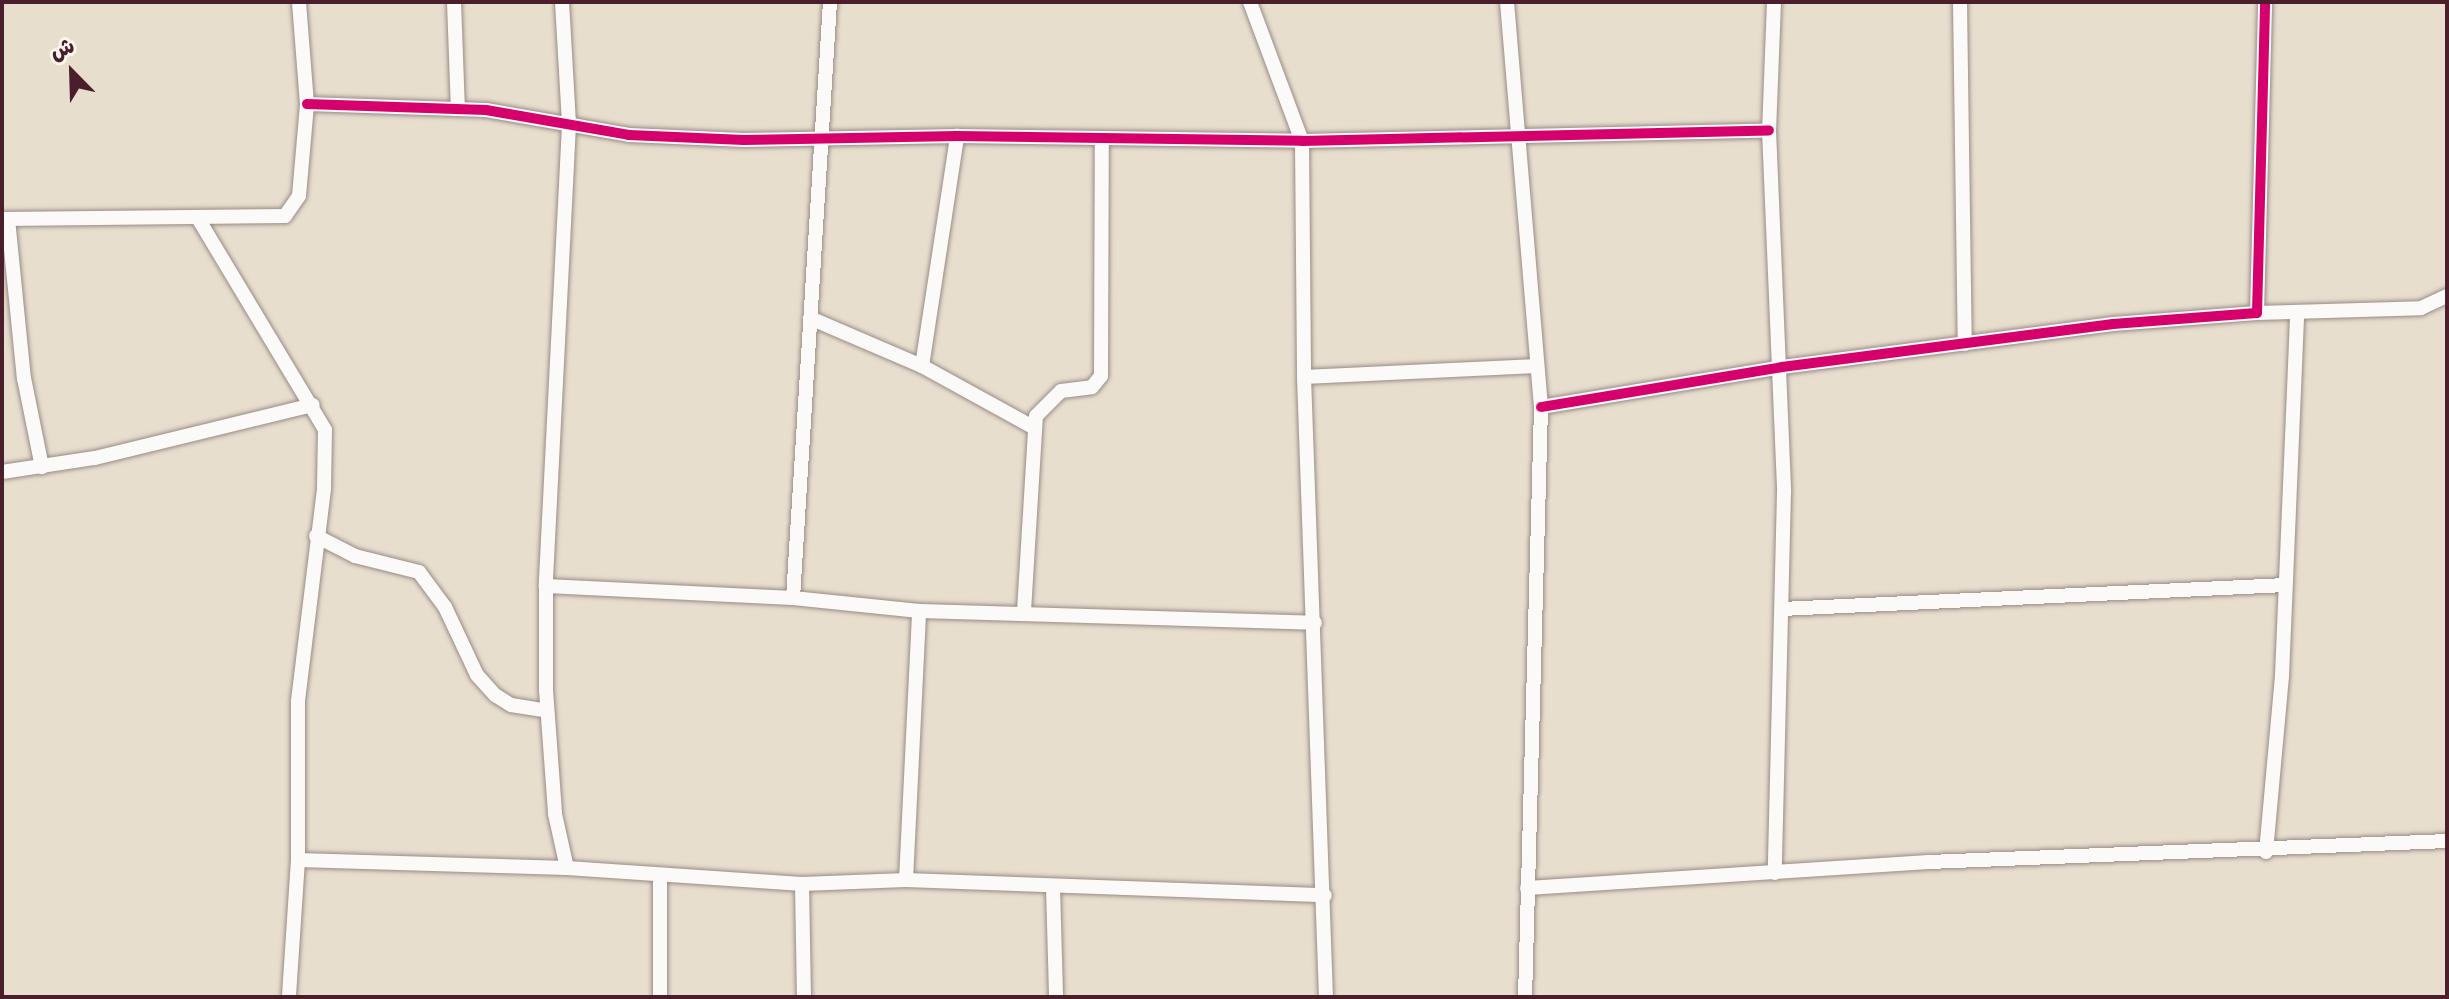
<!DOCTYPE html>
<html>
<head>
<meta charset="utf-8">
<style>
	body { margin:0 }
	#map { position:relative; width:2449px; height:999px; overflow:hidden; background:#e8dece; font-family:"Balsamiq Sans","Playpen Sans Arabic",sans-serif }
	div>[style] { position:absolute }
	.roads { filter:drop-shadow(0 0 2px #988c86) drop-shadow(0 0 2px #988c86) }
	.minor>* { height:14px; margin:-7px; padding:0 7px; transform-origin:7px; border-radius:7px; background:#fcfaf8 }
	.cycleway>* { height:10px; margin:-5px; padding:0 5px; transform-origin:5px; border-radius:5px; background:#d6006c }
	span { translate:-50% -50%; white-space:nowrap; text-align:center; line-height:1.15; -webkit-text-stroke:7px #fbf7ec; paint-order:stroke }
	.frame { position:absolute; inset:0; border:4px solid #4a1f2b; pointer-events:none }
	.north { position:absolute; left:32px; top:32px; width:80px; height:80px; -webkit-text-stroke:6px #fbf7ec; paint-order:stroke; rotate:337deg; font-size:22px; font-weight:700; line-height:32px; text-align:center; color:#4a1f2b }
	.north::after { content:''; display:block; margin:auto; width:28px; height:36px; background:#4a1f2b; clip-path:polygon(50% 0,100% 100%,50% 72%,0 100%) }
</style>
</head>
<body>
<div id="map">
	<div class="roads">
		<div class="minor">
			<i style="left:454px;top:2px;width:107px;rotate:87.9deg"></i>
			<i style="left:562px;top:2px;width:123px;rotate:86.7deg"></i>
			<i style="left:569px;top:125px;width:462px;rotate:92.9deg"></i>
			<i style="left:546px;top:586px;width:104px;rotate:90deg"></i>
			<i style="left:546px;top:690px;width:124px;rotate:85.8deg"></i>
			<i style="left:555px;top:814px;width:55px;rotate:77.5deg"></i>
			<i style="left:1250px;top:2px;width:148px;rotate:69.5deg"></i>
			<i style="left:1302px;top:141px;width:236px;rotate:89.5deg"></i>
			<i style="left:1304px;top:377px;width:620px;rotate:87.97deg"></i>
			<i style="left:1507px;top:2px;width:406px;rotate:85.2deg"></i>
			<i style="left:1541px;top:407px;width:590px;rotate:91.55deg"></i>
			<i style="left:1774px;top:2px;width:128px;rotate:92.2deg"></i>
			<i style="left:1769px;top:130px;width:362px;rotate:87.6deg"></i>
			<i style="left:1784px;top:492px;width:381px;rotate:91.4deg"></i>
			<i style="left:1960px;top:2px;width:342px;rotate:89.2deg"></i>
			<i style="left:307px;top:104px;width:179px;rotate:1.9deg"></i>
			<i style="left:486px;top:110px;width:145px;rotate:9.9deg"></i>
			<i style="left:629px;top:135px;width:115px;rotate:2.5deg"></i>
			<i style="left:744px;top:140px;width:213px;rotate:-1.1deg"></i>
			<i style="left:957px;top:136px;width:345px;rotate:0.8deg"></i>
			<i style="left:1302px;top:141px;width:467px;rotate:-1.3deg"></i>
			<i style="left:2px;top:219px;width:283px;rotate:-0.6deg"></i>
			<i style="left:285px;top:216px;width:24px;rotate:-55deg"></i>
			<i style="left:299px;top:196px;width:92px;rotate:-85deg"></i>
			<i style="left:307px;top:104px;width:102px;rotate:-94.5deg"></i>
			<i style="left:8px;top:219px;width:160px;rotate:84.3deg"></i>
			<i style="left:24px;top:378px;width:91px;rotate:78.6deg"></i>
			<i style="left:199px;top:220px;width:245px;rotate:59deg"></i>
			<i style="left:325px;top:430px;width:59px;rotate:91deg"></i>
			<i style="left:324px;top:489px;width:215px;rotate:97deg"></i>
			<i style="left:298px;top:702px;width:158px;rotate:90deg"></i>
			<i style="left:298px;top:860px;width:137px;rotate:93.8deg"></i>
			<i style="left:2257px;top:313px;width:164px;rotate:-1.7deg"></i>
			<i style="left:2421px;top:308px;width:29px;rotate:-25deg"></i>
			<i style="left:810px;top:318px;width:122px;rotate:23.2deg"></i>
			<i style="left:922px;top:366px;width:127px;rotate:28.8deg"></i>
			<i style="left:922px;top:366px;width:233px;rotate:-81.3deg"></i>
			<i style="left:1304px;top:377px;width:233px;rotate:-2.7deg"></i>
			<i style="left:1541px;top:407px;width:244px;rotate:-9.4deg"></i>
			<i style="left:1782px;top:367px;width:334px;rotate:-7.4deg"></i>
			<i style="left:2113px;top:324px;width:144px;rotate:-4.4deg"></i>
			<i style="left:2257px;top:313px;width:311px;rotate:-88.5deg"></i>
			<i style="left:2px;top:472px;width:94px;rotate:-8.6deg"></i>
			<i style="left:95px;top:458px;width:224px;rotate:-13.7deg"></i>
			<i style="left:316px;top:536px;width:44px;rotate:27.1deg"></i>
			<i style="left:355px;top:556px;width:66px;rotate:14deg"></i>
			<i style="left:419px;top:572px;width:44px;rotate:53.4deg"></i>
			<i style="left:445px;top:607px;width:75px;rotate:64.8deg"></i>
			<i style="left:477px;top:675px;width:27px;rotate:48deg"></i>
			<i style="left:495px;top:695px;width:19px;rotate:32deg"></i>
			<i style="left:511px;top:705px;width:36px;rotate:9deg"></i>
			<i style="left:546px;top:586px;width:247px;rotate:2.8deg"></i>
			<i style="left:793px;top:598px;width:127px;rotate:5.9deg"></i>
			<i style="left:919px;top:611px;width:396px;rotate:1.7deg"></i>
			<i style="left:793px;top:598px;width:597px;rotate:-86.45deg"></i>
			<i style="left:1782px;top:609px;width:504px;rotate:-2.73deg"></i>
			<i style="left:1024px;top:611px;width:195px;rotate:-86.5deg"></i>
			<i style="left:1036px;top:416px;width:35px;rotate:-45deg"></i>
			<i style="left:1061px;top:391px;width:31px;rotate:-7deg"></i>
			<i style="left:1092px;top:387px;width:14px;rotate:-51deg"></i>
			<i style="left:1101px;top:376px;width:238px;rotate:-89.8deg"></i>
			<i style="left:2266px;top:852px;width:177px;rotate:-84.8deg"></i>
			<i style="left:2282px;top:676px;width:364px;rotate:-87.6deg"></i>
			<i style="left:298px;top:860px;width:269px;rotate:1.7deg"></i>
			<i style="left:567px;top:868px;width:236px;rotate:3.9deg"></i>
			<i style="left:802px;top:884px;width:104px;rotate:-2.2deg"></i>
			<i style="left:906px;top:880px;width:419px;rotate:2.1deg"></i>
			<i style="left:660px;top:876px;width:121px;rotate:90deg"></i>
			<i style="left:906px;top:880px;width:269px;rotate:-87.2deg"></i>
			<i style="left:802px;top:884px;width:113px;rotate:89deg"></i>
			<i style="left:1053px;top:887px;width:110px;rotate:88.4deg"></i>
			<i style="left:1527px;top:888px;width:403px;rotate:-3.7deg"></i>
			<i style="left:1929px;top:862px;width:518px;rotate:-2.32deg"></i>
		</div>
	</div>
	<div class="cycleway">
		<i style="left:307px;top:104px;width:179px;rotate:1.9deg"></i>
		<i style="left:486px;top:110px;width:145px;rotate:9.9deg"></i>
		<i style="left:629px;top:135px;width:115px;rotate:2.5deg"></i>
		<i style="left:744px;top:140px;width:213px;rotate:-1.1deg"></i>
		<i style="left:957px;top:136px;width:345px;rotate:0.8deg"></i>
		<i style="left:1302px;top:141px;width:467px;rotate:-1.3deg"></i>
		<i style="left:1541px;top:407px;width:244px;rotate:-9.4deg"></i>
		<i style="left:1782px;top:367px;width:334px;rotate:-7.4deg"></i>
		<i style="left:2113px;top:324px;width:144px;rotate:-4.4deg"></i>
		<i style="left:2257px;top:313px;width:311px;rotate:-88.5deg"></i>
	</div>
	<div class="frame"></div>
	<div class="north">ش</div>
</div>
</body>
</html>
